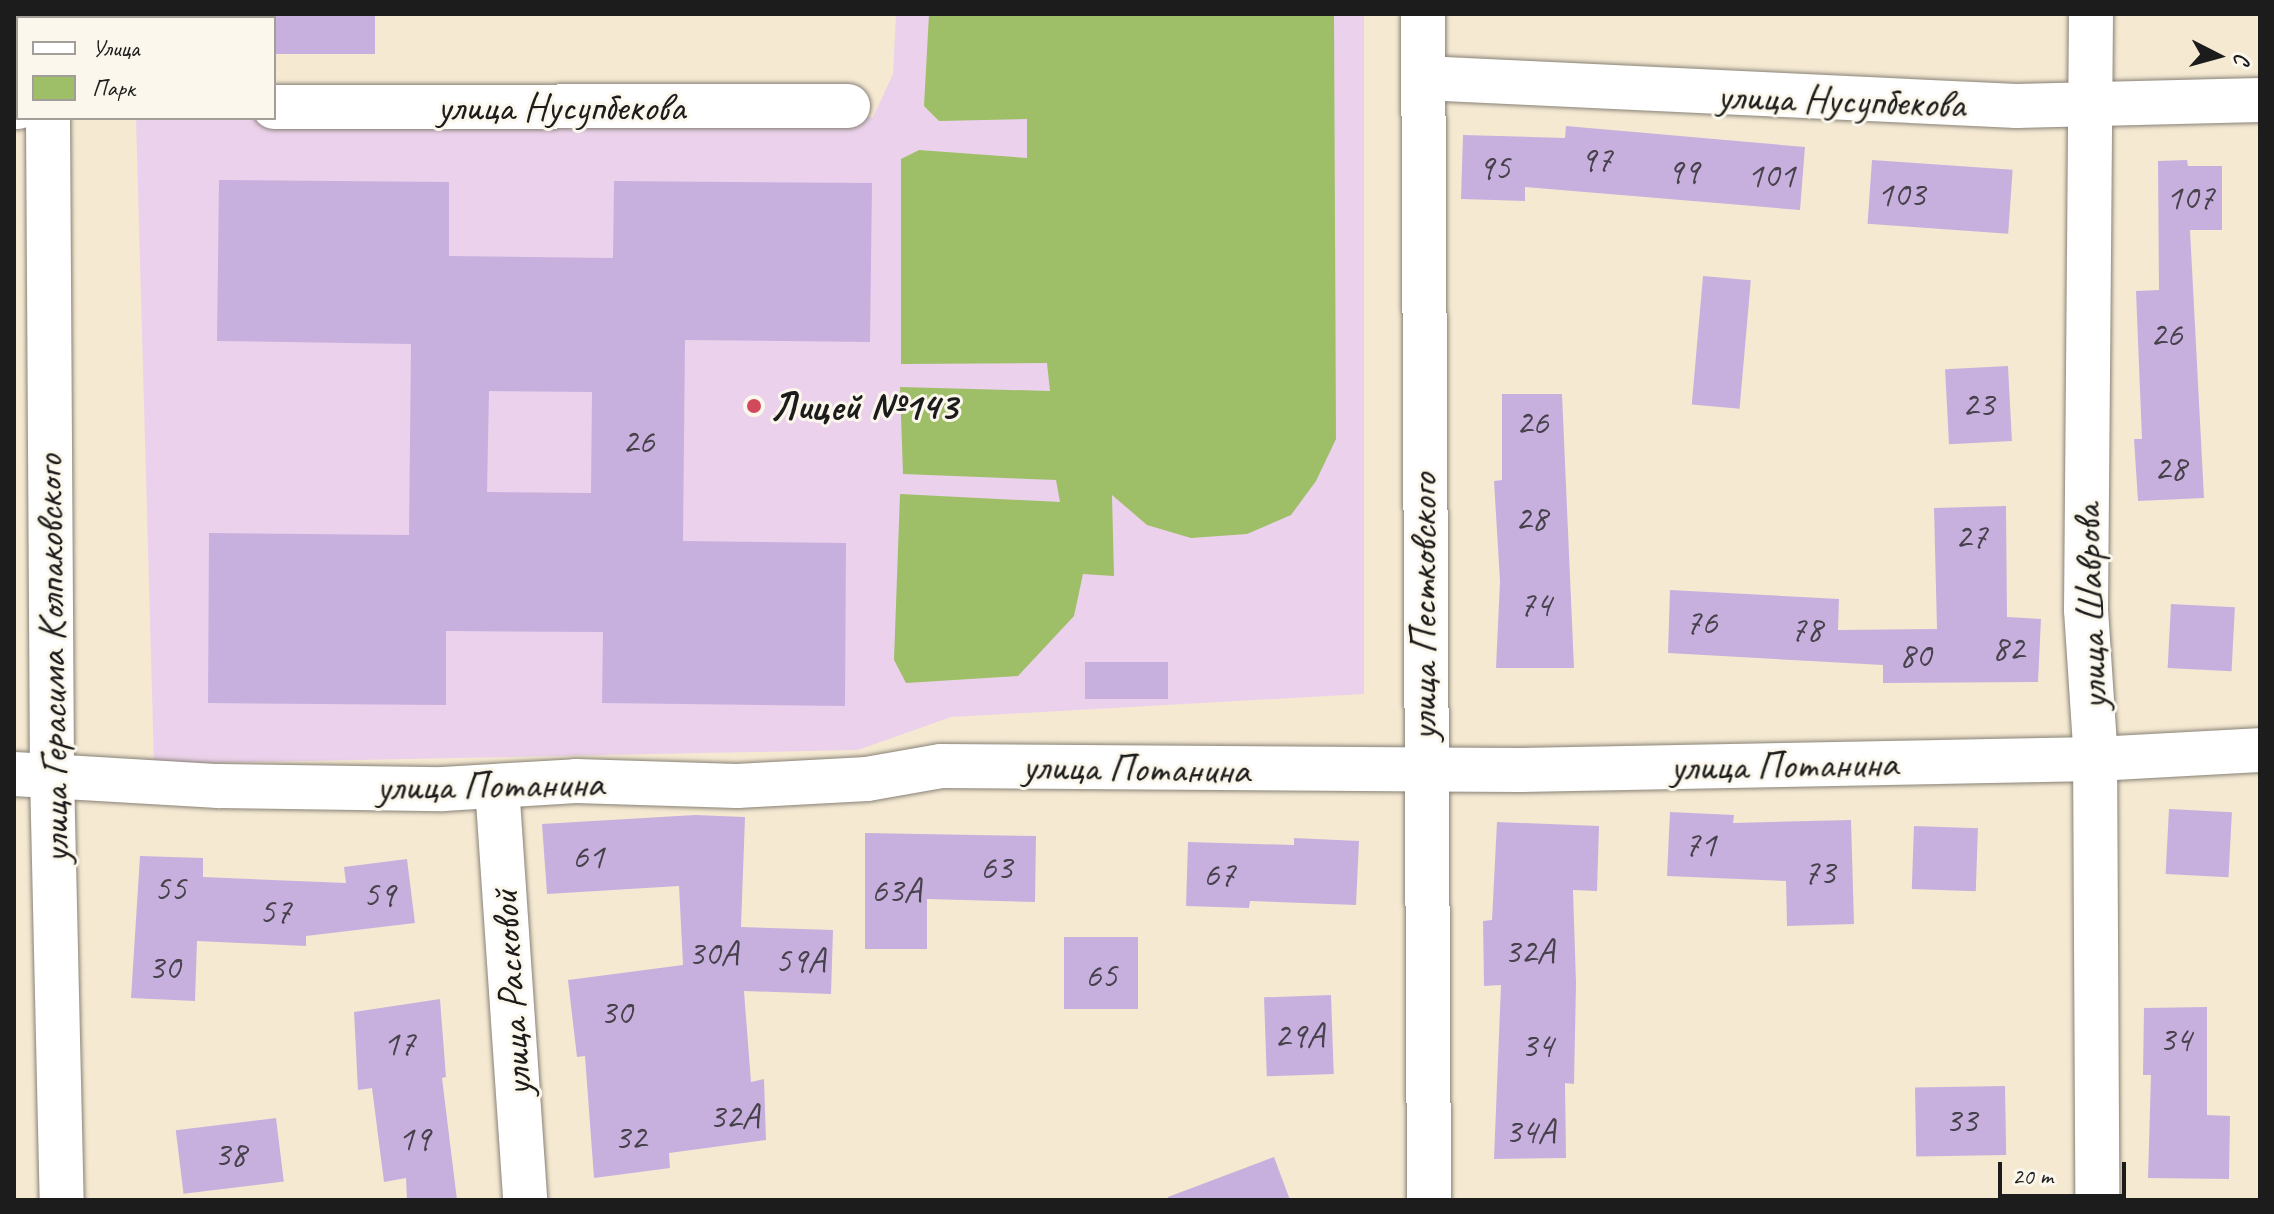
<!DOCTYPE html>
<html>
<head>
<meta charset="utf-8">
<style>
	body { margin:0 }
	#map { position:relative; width:2274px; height:1214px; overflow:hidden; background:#f5e9d2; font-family:Caveat,sans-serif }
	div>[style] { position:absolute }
	.built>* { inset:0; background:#ebd1eb }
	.green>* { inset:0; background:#9ebf68 }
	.building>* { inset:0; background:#c8b0de; transform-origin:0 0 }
	.roads { filter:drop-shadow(0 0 2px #888277) drop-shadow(0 0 2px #888277) }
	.minor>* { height:44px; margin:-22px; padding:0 22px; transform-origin:22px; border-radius:22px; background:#fff }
	.dots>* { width:22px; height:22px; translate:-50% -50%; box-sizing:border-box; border:4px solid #fbf7ec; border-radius:50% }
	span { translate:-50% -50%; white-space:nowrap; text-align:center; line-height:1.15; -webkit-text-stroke:6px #fbf7ec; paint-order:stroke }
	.number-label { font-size:36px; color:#47414c }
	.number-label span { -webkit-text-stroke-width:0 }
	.street-label { font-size:40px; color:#1c1c1c }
	.poi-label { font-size:40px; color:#1c1c1c; font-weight:700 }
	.left { translate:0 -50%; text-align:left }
	.frame { position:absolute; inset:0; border:16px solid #1c1c1c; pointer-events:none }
	.legend { position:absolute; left:16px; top:16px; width:260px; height:104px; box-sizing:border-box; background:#fbf7ec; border:2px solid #a29f99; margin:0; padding:10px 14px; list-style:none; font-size:24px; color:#1c1c1c }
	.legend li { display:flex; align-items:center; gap:16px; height:40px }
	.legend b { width:40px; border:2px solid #a29f99 }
	.north { position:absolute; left:2178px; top:16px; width:80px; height:80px; -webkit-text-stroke:6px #fbf7ec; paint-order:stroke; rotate:96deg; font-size:22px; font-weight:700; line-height:32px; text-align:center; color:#1c1c1c }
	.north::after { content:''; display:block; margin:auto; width:28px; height:36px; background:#1c1c1c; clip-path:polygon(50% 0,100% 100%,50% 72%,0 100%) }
	.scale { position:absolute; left:1998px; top:1162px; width:128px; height:36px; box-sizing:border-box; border:4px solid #1c1c1c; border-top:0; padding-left:10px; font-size:24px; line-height:28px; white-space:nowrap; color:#1c1c1c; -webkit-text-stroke:6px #fbf7ec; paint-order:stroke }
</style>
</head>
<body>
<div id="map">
	<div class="built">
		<i style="clip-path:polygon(896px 14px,1364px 14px,1364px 694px,951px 717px,858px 750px,154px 764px,136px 118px,274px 118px,274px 114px,873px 117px,893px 74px)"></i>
	</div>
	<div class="green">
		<i style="clip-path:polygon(929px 14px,1334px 14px,1336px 439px,1316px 481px,1291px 515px,1247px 534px,1191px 538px,1147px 525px,1112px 495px,1114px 576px,1083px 574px,1074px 616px,1018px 676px,906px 683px,894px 660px,900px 494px,1060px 502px,1056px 480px,903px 474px,900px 387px,1050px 391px,1047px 363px,901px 364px,901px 159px,919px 150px,1027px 158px,1027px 119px,939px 121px,924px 106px)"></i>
	</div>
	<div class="building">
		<i style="left:274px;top:14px;width:101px;height:40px"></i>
		<i style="clip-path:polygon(1566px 126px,1805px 147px,1800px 210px,1525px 187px,1525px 201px,1461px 199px,1463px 135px,1565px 138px)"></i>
		<i style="left:1872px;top:160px;width:141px;height:64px;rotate:4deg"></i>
		<i style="clip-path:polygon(2187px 160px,2188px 166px,2222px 166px,2222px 230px,2190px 230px,2204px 498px,2138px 501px,2134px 439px,2142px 439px,2136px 291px,2159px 290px,2158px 161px)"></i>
		<i style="clip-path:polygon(evenodd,219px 180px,449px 182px,449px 256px,613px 258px,614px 181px,872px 183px,870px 342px,685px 340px,683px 541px,846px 543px,845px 706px,602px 703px,603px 632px,446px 631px,446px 705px,208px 703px,209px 533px,409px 535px,411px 344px,217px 341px,219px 180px,489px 391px,592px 392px,591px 493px,487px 492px,489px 391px)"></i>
		<i style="left:1703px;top:276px;width:48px;height:129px;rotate:5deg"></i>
		<i style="left:2008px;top:366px;width:75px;height:63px;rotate:87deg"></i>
		<i style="clip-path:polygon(1502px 394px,1562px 394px,1574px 668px,1496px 668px,1500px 581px,1494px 481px,1502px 480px)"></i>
		<i style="clip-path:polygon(2006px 506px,2007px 617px,2041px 619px,2038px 682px,1883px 683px,1883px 665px,1668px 653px,1670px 590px,1839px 599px,1838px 630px,1937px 629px,1934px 508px)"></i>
		<i style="left:2171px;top:604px;width:64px;height:64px;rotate:3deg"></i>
		<i style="left:1085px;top:662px;width:83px;height:37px"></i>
		<i style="left:2169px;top:809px;width:63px;height:65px;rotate:3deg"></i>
		<i style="clip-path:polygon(1670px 812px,1734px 815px,1733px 823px,1851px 820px,1854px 924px,1787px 926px,1786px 881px,1667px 876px)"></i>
		<i style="clip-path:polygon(695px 815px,745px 817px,741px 927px,833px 930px,831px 994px,744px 991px,751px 1082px,764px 1079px,766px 1140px,669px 1153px,670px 1168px,594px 1178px,585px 1056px,577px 1057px,568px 980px,683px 965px,679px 886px,547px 894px,542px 824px)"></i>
		<i style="clip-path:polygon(1497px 822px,1599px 826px,1597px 891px,1573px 890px,1576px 983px,1574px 1084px,1565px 1083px,1566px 1158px,1494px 1159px,1501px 985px,1484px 986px,1483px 921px,1492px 920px)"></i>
		<i style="left:1914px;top:826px;width:64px;height:63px;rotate:2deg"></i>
		<i style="clip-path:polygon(865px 833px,1036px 836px,1035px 902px,927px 899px,927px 949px,865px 949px)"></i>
		<i style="clip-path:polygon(1294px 838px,1359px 841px,1356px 905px,1250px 901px,1249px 908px,1186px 906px,1188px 842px,1294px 845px)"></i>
		<i style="clip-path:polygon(140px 856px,203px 858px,203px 877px,346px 883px,344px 867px,407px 859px,415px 923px,306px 936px,306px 946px,197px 941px,195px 1001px,131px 998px)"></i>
		<i style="left:1138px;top:937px;width:72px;height:74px;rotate:90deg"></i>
		<i style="left:1331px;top:995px;width:79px;height:67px;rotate:88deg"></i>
		<i style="clip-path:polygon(440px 999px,446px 1077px,442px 1078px,457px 1200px,407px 1200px,406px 1178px,384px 1182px,372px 1088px,358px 1090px,354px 1012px)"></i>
		<i style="clip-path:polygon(2207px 1007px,2207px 1115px,2230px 1116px,2229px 1179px,2148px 1178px,2151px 1075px,2143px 1075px,2144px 1008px)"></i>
		<i style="left:2005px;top:1086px;width:69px;height:90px;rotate:89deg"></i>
		<i style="left:276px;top:1118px;width:64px;height:101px;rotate:83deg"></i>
		<i style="clip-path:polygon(1274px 1157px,1290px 1200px,1169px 1200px,1168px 1197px)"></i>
	</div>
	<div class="roads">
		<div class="minor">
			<i style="left:47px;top:14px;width:4px;rotate:90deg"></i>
			<i style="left:1423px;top:14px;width:1186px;rotate:89.71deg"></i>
			<i style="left:2091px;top:14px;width:596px;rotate:90.48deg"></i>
			<i style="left:2086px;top:610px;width:135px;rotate:86.2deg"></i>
			<i style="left:2095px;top:745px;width:455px;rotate:89.7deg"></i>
			<i style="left:1423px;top:78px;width:594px;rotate:2.7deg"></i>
			<i style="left:2016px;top:106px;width:244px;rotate:-1.4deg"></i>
			<i style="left:14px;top:107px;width:4px"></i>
			<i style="left:274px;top:107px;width:574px;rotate:-0.1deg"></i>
			<i style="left:48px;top:118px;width:656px;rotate:89.65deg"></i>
			<i style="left:52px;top:774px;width:426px;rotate:88.7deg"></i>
			<i style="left:14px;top:774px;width:205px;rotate:3.4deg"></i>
			<i style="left:219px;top:786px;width:224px;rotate:0.8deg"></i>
			<i style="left:443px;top:789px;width:133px;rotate:-3.4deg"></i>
			<i style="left:576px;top:781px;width:161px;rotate:1.8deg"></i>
			<i style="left:737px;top:786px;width:130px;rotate:-3.1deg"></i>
			<i style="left:867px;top:779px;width:75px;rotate:-10deg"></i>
			<i style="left:941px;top:766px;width:580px;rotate:0.4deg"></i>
			<i style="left:1521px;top:770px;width:574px;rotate:-1.1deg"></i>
			<i style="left:2095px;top:759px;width:165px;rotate:-3.1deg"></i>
			<i style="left:497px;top:786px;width:415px;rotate:86.1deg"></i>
		</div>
	</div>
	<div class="dots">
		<i style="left:754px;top:406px;background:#d1495b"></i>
	</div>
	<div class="number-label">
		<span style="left:1596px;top:160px">97</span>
		<span style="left:1494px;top:168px">95</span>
		<span style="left:1683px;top:172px">99</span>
		<span style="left:1771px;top:176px">101</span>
		<span style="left:1901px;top:195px">103</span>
		<span style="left:2190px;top:198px">107</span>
		<span style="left:2166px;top:335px">26</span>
		<span style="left:1978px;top:405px">23</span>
		<span style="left:1532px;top:423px">26</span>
		<span style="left:638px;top:442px">26</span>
		<span style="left:2170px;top:469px">28</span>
		<span style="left:1531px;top:519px">28</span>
		<span style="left:1971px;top:537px">27</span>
		<span style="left:1535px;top:605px">74</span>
		<span style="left:1701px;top:623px">76</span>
		<span style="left:1806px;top:630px">78</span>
		<span style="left:2008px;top:649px">82</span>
		<span style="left:1915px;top:656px">80</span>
		<span style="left:1700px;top:845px">71</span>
		<span style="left:588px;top:857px">61</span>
		<span style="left:996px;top:868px">63</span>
		<span style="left:1819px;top:873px">73</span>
		<span style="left:1219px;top:875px">67</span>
		<span style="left:170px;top:889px">55</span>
		<span style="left:896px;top:891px">63А</span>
		<span style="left:379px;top:895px">59</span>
		<span style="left:275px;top:912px">57</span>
		<span style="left:1529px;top:952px">32А</span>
		<span style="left:713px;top:954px">30А</span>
		<span style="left:800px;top:961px">59А</span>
		<span style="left:164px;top:968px">30</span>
		<span style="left:1101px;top:976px">65</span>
		<span style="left:616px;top:1013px">30</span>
		<span style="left:1299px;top:1036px">29А</span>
		<span style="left:2175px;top:1040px">34</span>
		<span style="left:399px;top:1044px">17</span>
		<span style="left:1537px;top:1046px">34</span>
		<span style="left:734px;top:1117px">32А</span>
		<span style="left:1961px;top:1121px">33</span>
		<span style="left:1530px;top:1132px">34А</span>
		<span style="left:630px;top:1138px">32</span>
		<span style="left:414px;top:1139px">19</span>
		<span style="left:230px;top:1155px">38</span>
	</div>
	<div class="street-label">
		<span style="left:1841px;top:100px;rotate:2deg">улица Нусупбекова</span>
		<span style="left:561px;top:107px">улица Нусупбекова</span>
		<span style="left:1423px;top:607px;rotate:-90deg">улица Пестковского</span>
		<span style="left:2090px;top:607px;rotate:-92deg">улица Шаврова</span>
		<span style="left:52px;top:659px;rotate:-91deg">улица Герасима Колпаковского</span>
		<span style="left:1784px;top:765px;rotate:-1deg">улица Потанина</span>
		<span style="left:1136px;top:768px;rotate:1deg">улица Потанина</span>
		<span style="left:490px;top:785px;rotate:-1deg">улица Потанина</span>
		<span style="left:511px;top:993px;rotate:-94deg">улица Расковой</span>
	</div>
	<div class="poi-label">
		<span class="left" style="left:770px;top:406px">Лицей №143</span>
	</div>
	<div class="frame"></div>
	<ul class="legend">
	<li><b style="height:10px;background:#fff"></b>Улица</li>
	<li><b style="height:22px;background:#9ebf68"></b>Парк</li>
	</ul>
	<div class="north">С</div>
	<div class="scale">20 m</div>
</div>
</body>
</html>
